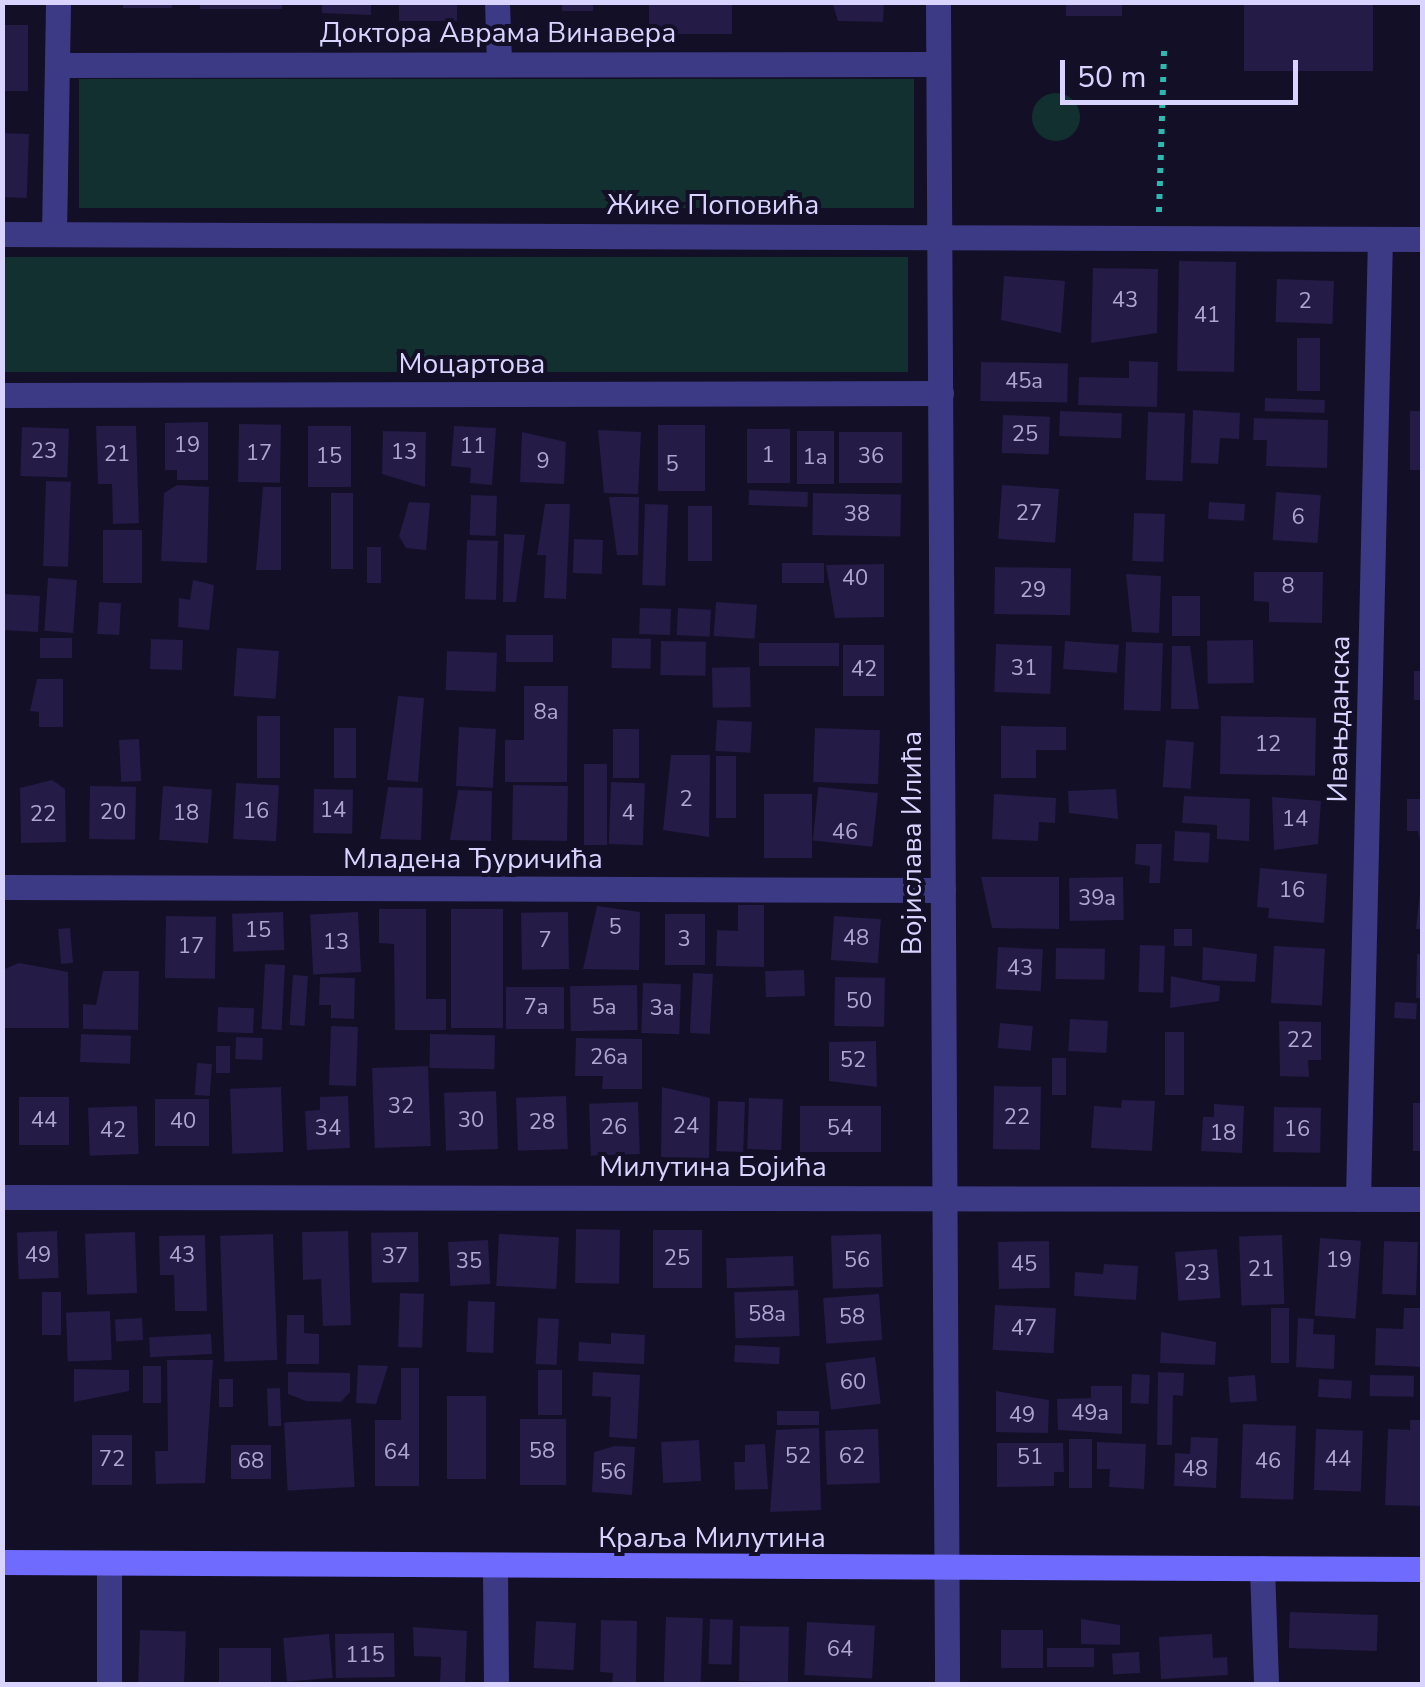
<!DOCTYPE html>
<html>
<head>
<meta charset="utf-8">
<style>
	body { margin:0 }
	#map { position:relative; width:1425px; height:1687px; overflow:hidden; background:#130f26; font-family:"Nunito Sans",sans-serif }
	div>[style] { position:absolute }
	.green>* { inset:0; background:#12302f; transform-origin:0 0 }
	.round { border-radius:50% }
	.building>* { inset:0; background:#241b47; transform-origin:0 0 }
	.path>* { height:6px; margin-top:-3px; transform-origin:0; background:repeating-linear-gradient(90deg,#2fb8b0 0 5px,transparent 0 13px) }
	.minor>* { height:25px; margin:-12.5px; padding:0 12.5px; transform-origin:12.5px; border-radius:12.5px; background:#3d3a85 }
	.secondary>* { height:25px; margin:-12.5px; padding:0 12.5px; transform-origin:12.5px; border-radius:12.5px; background:#6f6bff }
	span { translate:-50% -50%; white-space:nowrap; text-align:center; line-height:1.15; -webkit-text-stroke:8px #130f26; paint-order:stroke }
	.number-label { font-size:22px; color:#aca6d1 }
	.number-label span { -webkit-text-stroke-width:0 }
	.street-label { font-size:28px; color:#d9d4ff }
	.frame { position:absolute; inset:0; border:5px solid #d9d4ff; pointer-events:none }
	.scale { position:absolute; left:1060px; top:60px; width:238px; height:45px; box-sizing:border-box; border:5px solid #d9d4ff; border-top:0; padding-left:12px; font-size:30px; line-height:35px; white-space:nowrap; color:#d9d4ff; -webkit-text-stroke:8px #130f26; paint-order:stroke }
</style>
</head>
<body>
<div id="map">
	<div class="green">
		<i style="left:79px;top:79px;width:835px;height:129px"></i>
		<i class="round" style="left:1032px;top:93px;width:48px;height:48px"></i>
		<i style="left:3px;top:257px;width:905px;height:115px"></i>
	</div>
	<div class="building">
		<i style="left:123px;top:2px;width:49px;height:6px"></i>
		<i style="left:200px;top:2px;width:82px;height:7px"></i>
		<i style="clip-path:polygon(322px 2px,371px 2px,371px 15px,322px 13px)"></i>
		<i style="left:399px;top:2px;width:58px;height:19px"></i>
		<i style="left:562px;top:2px;width:31px;height:9px"></i>
		<i style="left:649px;top:2px;width:83px;height:32px"></i>
		<i style="clip-path:polygon(832px 2px,884px 2px,883px 22px,838px 21px)"></i>
		<i style="left:1066px;top:2px;width:56px;height:14px"></i>
		<i style="left:1244px;top:2px;width:129px;height:69px"></i>
		<i style="left:2px;top:25px;width:26px;height:66px"></i>
		<i style="left:2px;top:133px;width:27px;height:64px;rotate:2deg"></i>
		<i style="left:1179px;top:261px;width:57px;height:110px;rotate:1deg"></i>
		<i style="clip-path:polygon(1093px 268px,1158px 269px,1157px 333px,1091px 343px)"></i>
		<i style="clip-path:polygon(1004px 276px,1065px 281px,1061px 333px,1001px 320px)"></i>
		<i style="left:1277px;top:279px;width:57px;height:43px;rotate:2deg"></i>
		<i style="left:1297px;top:338px;width:23px;height:53px"></i>
		<i style="clip-path:polygon(1129px 361px,1158px 362px,1157px 407px,1078px 405px,1079px 377px,1129px 378px)"></i>
		<i style="left:981px;top:362px;width:87px;height:39px;rotate:1deg"></i>
		<i style="left:1265px;top:398px;width:60px;height:13px;rotate:2deg"></i>
		<i style="clip-path:polygon(1193px 410px,1240px 413px,1239px 439px,1220px 438px,1218px 464px,1191px 463px)"></i>
		<i style="left:1060px;top:411px;width:62px;height:25px;rotate:2deg"></i>
		<i style="left:1410px;top:411px;width:12px;height:59px"></i>
		<i style="left:1148px;top:412px;width:37px;height:68px;rotate:2deg"></i>
		<i style="left:1003px;top:415px;width:47px;height:38px;rotate:2deg"></i>
		<i style="clip-path:polygon(1254px 418px,1328px 420px,1327px 468px,1266px 466px,1267px 440px,1253px 440px)"></i>
		<i style="clip-path:polygon(208px 422px,208px 480px,177px 480px,177px 470px,165px 470px,165px 423px)"></i>
		<i style="left:239px;top:424px;width:42px;height:58px;rotate:1deg"></i>
		<i style="left:658px;top:425px;width:47px;height:66px"></i>
		<i style="clip-path:polygon(96px 426px,136px 426px,139px 523px,113px 524px,112px 484px,98px 484px)"></i>
		<i style="left:308px;top:426px;width:43px;height:61px"></i>
		<i style="clip-path:polygon(454px 426px,496px 428px,492px 485px,470px 483px,471px 468px,451px 466px)"></i>
		<i style="left:22px;top:427px;width:47px;height:49px;rotate:2deg"></i>
		<i style="left:747px;top:429px;width:43px;height:54px"></i>
		<i style="clip-path:polygon(598px 430px,641px 432px,638px 494px,604px 493px)"></i>
		<i style="clip-path:polygon(383px 431px,426px 432px,425px 487px,382px 474px)"></i>
		<i style="left:797px;top:431px;width:37px;height:53px"></i>
		<i style="clip-path:polygon(522px 432px,566px 442px,564px 484px,520px 482px)"></i>
		<i style="left:839px;top:432px;width:63px;height:51px"></i>
		<i style="left:46px;top:481px;width:25px;height:85px;rotate:2deg"></i>
		<i style="clip-path:polygon(177px 485px,209px 487px,207px 563px,161px 561px,164px 493px)"></i>
		<i style="left:1002px;top:485px;width:57px;height:54px;rotate:4deg"></i>
		<i style="clip-path:polygon(263px 487px,281px 487px,281px 570px,256px 570px)"></i>
		<i style="left:749px;top:490px;width:59px;height:15px;rotate:2deg"></i>
		<i style="left:1276px;top:492px;width:45px;height:48px;rotate:4deg"></i>
		<i style="left:331px;top:493px;width:22px;height:76px"></i>
		<i style="left:813px;top:493px;width:88px;height:42px;rotate:1deg"></i>
		<i style="left:471px;top:495px;width:26px;height:40px;rotate:2deg"></i>
		<i style="clip-path:polygon(609px 497px,639px 497px,638px 555px,617px 555px)"></i>
		<i style="clip-path:polygon(409px 502px,430px 503px,426px 550px,406px 548px,399px 536px)"></i>
		<i style="left:1209px;top:502px;width:36px;height:17px;rotate:3deg"></i>
		<i style="clip-path:polygon(545px 504px,570px 504px,566px 599px,544px 598px,546px 555px,537px 555px)"></i>
		<i style="left:645px;top:504px;width:23px;height:81px;rotate:2deg"></i>
		<i style="left:688px;top:506px;width:24px;height:55px"></i>
		<i style="left:1134px;top:513px;width:31px;height:48px;rotate:2deg"></i>
		<i style="left:103px;top:530px;width:39px;height:53px"></i>
		<i style="clip-path:polygon(504px 534px,525px 535px,516px 602px,503px 602px)"></i>
		<i style="left:574px;top:539px;width:29px;height:34px;rotate:2deg"></i>
		<i style="left:467px;top:540px;width:31px;height:59px;rotate:2deg"></i>
		<i style="left:367px;top:547px;width:14px;height:36px"></i>
		<i style="left:782px;top:563px;width:42px;height:20px"></i>
		<i style="clip-path:polygon(884px 564px,884px 617px,835px 618px,826px 565px)"></i>
		<i style="left:995px;top:567px;width:76px;height:47px;rotate:1deg"></i>
		<i style="clip-path:polygon(1254px 572px,1323px 572px,1322px 623px,1269px 622px,1269px 602px,1254px 601px)"></i>
		<i style="clip-path:polygon(1126px 574px,1161px 576px,1159px 633px,1132px 632px)"></i>
		<i style="left:48px;top:578px;width:29px;height:53px;rotate:4deg"></i>
		<i style="clip-path:polygon(193px 580px,214px 585px,209px 630px,178px 627px,179px 598px,190px 600px)"></i>
		<i style="left:3px;top:594px;width:37px;height:36px;rotate:3deg"></i>
		<i style="left:1172px;top:596px;width:28px;height:40px"></i>
		<i style="left:99px;top:602px;width:22px;height:32px;rotate:3deg"></i>
		<i style="left:716px;top:602px;width:41px;height:34px;rotate:4deg"></i>
		<i style="left:640px;top:608px;width:31px;height:26px;rotate:2deg"></i>
		<i style="left:678px;top:608px;width:33px;height:27px;rotate:3deg"></i>
		<i style="left:506px;top:635px;width:47px;height:27px"></i>
		<i style="left:40px;top:638px;width:32px;height:20px"></i>
		<i style="left:612px;top:638px;width:39px;height:30px;rotate:1deg"></i>
		<i style="left:151px;top:639px;width:32px;height:30px;rotate:2deg"></i>
		<i style="left:1253px;top:640px;width:43px;height:46px;rotate:89deg"></i>
		<i style="left:661px;top:641px;width:45px;height:34px;rotate:1deg"></i>
		<i style="left:1065px;top:641px;width:54px;height:28px;rotate:4deg"></i>
		<i style="left:1126px;top:642px;width:37px;height:68px;rotate:2deg"></i>
		<i style="left:759px;top:643px;width:80px;height:23px"></i>
		<i style="left:996px;top:644px;width:56px;height:48px;rotate:2deg"></i>
		<i style="left:843px;top:645px;width:41px;height:51px"></i>
		<i style="clip-path:polygon(1172px 646px,1190px 646px,1199px 709px,1171px 709px)"></i>
		<i style="left:237px;top:648px;width:42px;height:48px;rotate:4deg"></i>
		<i style="left:447px;top:651px;width:50px;height:39px;rotate:2deg"></i>
		<i style="left:750px;top:667px;width:40px;height:38px;rotate:89deg"></i>
		<i style="left:1414px;top:671px;width:8px;height:29px"></i>
		<i style="clip-path:polygon(37px 679px,63px 679px,63px 727px,39px 727px,39px 712px,30px 711px)"></i>
		<i style="clip-path:polygon(524px 686px,568px 686px,567px 782px,505px 782px,505px 740px,524px 740px)"></i>
		<i style="clip-path:polygon(398px 696px,424px 698px,418px 782px,387px 780px)"></i>
		<i style="left:257px;top:716px;width:23px;height:62px"></i>
		<i style="left:1221px;top:716px;width:95px;height:58px;rotate:1deg"></i>
		<i style="left:717px;top:720px;width:35px;height:31px;rotate:3deg"></i>
		<i style="clip-path:polygon(1001px 726px,1066px 727px,1066px 750px,1036px 750px,1036px 778px,1001px 778px)"></i>
		<i style="left:459px;top:727px;width:37px;height:59px;rotate:3deg"></i>
		<i style="left:334px;top:728px;width:22px;height:50px"></i>
		<i style="left:815px;top:728px;width:65px;height:54px;rotate:2deg"></i>
		<i style="left:613px;top:729px;width:26px;height:49px"></i>
		<i style="left:139px;top:739px;width:42px;height:20px;rotate:87deg"></i>
		<i style="left:1166px;top:740px;width:28px;height:47px;rotate:4deg"></i>
		<i style="clip-path:polygon(671px 755px,710px 755px,709px 837px,663px 830px)"></i>
		<i style="left:716px;top:756px;width:20px;height:62px"></i>
		<i style="left:584px;top:764px;width:23px;height:81px"></i>
		<i style="clip-path:polygon(52px 780px,65px 789px,66px 842px,21px 843px,20px 788px)"></i>
		<i style="left:611px;top:782px;width:34px;height:62px;rotate:2deg"></i>
		<i style="left:236px;top:783px;width:43px;height:56px;rotate:3deg"></i>
		<i style="left:513px;top:785px;width:55px;height:55px;rotate:1deg"></i>
		<i style="left:90px;top:786px;width:46px;height:53px;rotate:1deg"></i>
		<i style="left:163px;top:786px;width:49px;height:54px;rotate:4deg"></i>
		<i style="clip-path:polygon(388px 787px,423px 788px,421px 840px,380px 839px)"></i>
		<i style="left:314px;top:789px;width:39px;height:44px;rotate:1deg"></i>
		<i style="clip-path:polygon(1116px 789px,1118px 819px,1069px 813px,1068px 791px)"></i>
		<i style="clip-path:polygon(458px 790px,492px 791px,491px 841px,450px 840px)"></i>
		<i style="left:878px;top:793px;width:54px;height:60px;rotate:96deg"></i>
		<i style="left:764px;top:794px;width:48px;height:64px"></i>
		<i style="clip-path:polygon(994px 794px,1056px 798px,1055px 823px,1039px 822px,1038px 841px,992px 839px)"></i>
		<i style="clip-path:polygon(1184px 796px,1250px 799px,1249px 841px,1217px 839px,1217px 825px,1182px 823px)"></i>
		<i style="clip-path:polygon(1272px 797px,1321px 801px,1318px 844px,1274px 850px)"></i>
		<i style="clip-path:polygon(1407px 799px,1422px 799px,1422px 848px,1418px 831px,1407px 831px)"></i>
		<i style="left:1175px;top:831px;width:35px;height:30px;rotate:3deg"></i>
		<i style="clip-path:polygon(1136px 844px,1162px 844px,1160px 883px,1149px 883px,1150px 866px,1135px 864px)"></i>
		<i style="clip-path:polygon(1260px 868px,1327px 874px,1324px 923px,1268px 918px,1269px 908px,1257px 907px)"></i>
		<i style="clip-path:polygon(1422px 875px,1422px 929px,1416px 929px)"></i>
		<i style="clip-path:polygon(981px 877px,1059px 877px,1059px 929px,992px 928px)"></i>
		<i style="left:1123px;top:877px;width:43px;height:54px;rotate:89deg"></i>
		<i style="clip-path:polygon(738px 905px,764px 905px,764px 967px,716px 966px,717px 930px,738px 931px)"></i>
		<i style="clip-path:polygon(597px 906px,640px 912px,639px 970px,583px 969px)"></i>
		<i style="clip-path:polygon(379px 909px,426px 909px,426px 999px,446px 999px,446px 1030px,395px 1030px,394px 944px,379px 943px)"></i>
		<i style="left:503px;top:909px;width:119px;height:52px;rotate:90deg"></i>
		<i style="left:283px;top:912px;width:38px;height:51px;rotate:88deg"></i>
		<i style="left:358px;top:912px;width:60px;height:48px;rotate:87deg"></i>
		<i style="left:568px;top:912px;width:57px;height:47px;rotate:89deg"></i>
		<i style="left:665px;top:914px;width:40px;height:51px"></i>
		<i style="left:166px;top:916px;width:50px;height:62px;rotate:1deg"></i>
		<i style="left:834px;top:916px;width:47px;height:44px;rotate:4deg"></i>
		<i style="left:70px;top:928px;width:35px;height:12px;rotate:85deg"></i>
		<i style="left:1174px;top:929px;width:18px;height:17px"></i>
		<i style="left:1140px;top:945px;width:25px;height:47px;rotate:2deg"></i>
		<i style="left:1274px;top:946px;width:51px;height:57px;rotate:3deg"></i>
		<i style="left:998px;top:947px;width:45px;height:42px;rotate:3deg"></i>
		<i style="clip-path:polygon(1203px 947px,1257px 954px,1255px 982px,1202px 980px)"></i>
		<i style="left:1056px;top:948px;width:49px;height:31px;rotate:1deg"></i>
		<i style="clip-path:polygon(1417px 954px,1422px 954px,1422px 998px,1416px 998px)"></i>
		<i style="clip-path:polygon(19px 963px,68px 972px,69px 1028px,2px 1028px,2px 970px)"></i>
		<i style="left:265px;top:964px;width:20px;height:65px;rotate:3deg"></i>
		<i style="left:804px;top:970px;width:26px;height:39px;rotate:88deg"></i>
		<i style="clip-path:polygon(103px 971px,139px 971px,138px 1030px,83px 1029px,83px 1004px,96px 1005px)"></i>
		<i style="left:693px;top:973px;width:20px;height:60px;rotate:3deg"></i>
		<i style="left:293px;top:975px;width:15px;height:50px;rotate:4deg"></i>
		<i style="clip-path:polygon(1171px 976px,1220px 986px,1219px 1001px,1170px 1008px)"></i>
		<i style="clip-path:polygon(320px 977px,355px 978px,354px 1019px,331px 1018px,331px 1005px,319px 1005px)"></i>
		<i style="left:835px;top:977px;width:50px;height:49px;rotate:1deg"></i>
		<i style="left:643px;top:983px;width:38px;height:50px;rotate:2deg"></i>
		<i style="left:637px;top:985px;width:45px;height:67px;rotate:89deg"></i>
		<i style="left:506px;top:987px;width:58px;height:42px"></i>
		<i style="left:1395px;top:1002px;width:22px;height:16px;rotate:3deg"></i>
		<i style="left:218px;top:1007px;width:36px;height:25px;rotate:2deg"></i>
		<i style="left:1070px;top:1019px;width:38px;height:32px;rotate:3deg"></i>
		<i style="clip-path:polygon(1279px 1021px,1321px 1022px,1321px 1060px,1308px 1060px,1309px 1077px,1280px 1076px)"></i>
		<i style="left:1000px;top:1023px;width:33px;height:25px;rotate:5deg"></i>
		<i style="left:331px;top:1026px;width:27px;height:59px;rotate:2deg"></i>
		<i style="left:1165px;top:1032px;width:19px;height:63px"></i>
		<i style="left:81px;top:1034px;width:50px;height:28px;rotate:2deg"></i>
		<i style="left:430px;top:1034px;width:65px;height:34px;rotate:1deg"></i>
		<i style="left:236px;top:1037px;width:27px;height:22px;rotate:2deg"></i>
		<i style="clip-path:polygon(576px 1038px,642px 1039px,642px 1089px,602px 1089px,603px 1076px,575px 1076px)"></i>
		<i style="clip-path:polygon(876px 1041px,877px 1087px,829px 1081px,829px 1042px)"></i>
		<i style="left:216px;top:1046px;width:14px;height:27px"></i>
		<i style="left:1052px;top:1058px;width:14px;height:37px"></i>
		<i style="left:197px;top:1063px;width:15px;height:32px;rotate:4deg"></i>
		<i style="left:428px;top:1066px;width:80px;height:56px;rotate:88deg"></i>
		<i style="left:994px;top:1086px;width:47px;height:63px;rotate:1deg"></i>
		<i style="left:281px;top:1087px;width:65px;height:51px;rotate:88deg"></i>
		<i style="clip-path:polygon(662px 1087px,710px 1098px,709px 1158px,661px 1157px)"></i>
		<i style="left:496px;top:1091px;width:58px;height:52px;rotate:88deg"></i>
		<i style="clip-path:polygon(348px 1096px,350px 1148px,307px 1150px,305px 1111px,320px 1110px,320px 1097px)"></i>
		<i style="left:566px;top:1096px;width:53px;height:50px;rotate:88deg"></i>
		<i style="left:19px;top:1097px;width:50px;height:48px"></i>
		<i style="left:749px;top:1098px;width:34px;height:51px;rotate:2deg"></i>
		<i style="left:155px;top:1099px;width:54px;height:47px"></i>
		<i style="clip-path:polygon(1122px 1100px,1155px 1101px,1152px 1151px,1091px 1148px,1094px 1106px,1121px 1108px)"></i>
		<i style="left:718px;top:1101px;width:27px;height:50px;rotate:2deg"></i>
		<i style="left:638px;top:1102px;width:52px;height:49px;rotate:88deg"></i>
		<i style="left:1413px;top:1103px;width:9px;height:48px"></i>
		<i style="clip-path:polygon(1214px 1104px,1244px 1106px,1242px 1153px,1201px 1151px,1203px 1117px,1214px 1117px)"></i>
		<i style="left:137px;top:1106px;width:48px;height:49px;rotate:88deg"></i>
		<i style="left:800px;top:1106px;width:81px;height:46px"></i>
		<i style="left:1274px;top:1107px;width:47px;height:45px;rotate:1deg"></i>
		<i style="left:576px;top:1229px;width:44px;height:54px;rotate:1deg"></i>
		<i style="left:653px;top:1230px;width:49px;height:58px"></i>
		<i style="left:57px;top:1231px;width:47px;height:40px;rotate:88deg"></i>
		<i style="clip-path:polygon(348px 1231px,351px 1325px,323px 1326px,321px 1279px,303px 1280px,302px 1232px)"></i>
		<i style="left:135px;top:1232px;width:61px;height:50px;rotate:88deg"></i>
		<i style="left:418px;top:1232px;width:50px;height:47px;rotate:89deg"></i>
		<i style="left:273px;top:1234px;width:126px;height:53px;rotate:88deg"></i>
		<i style="left:499px;top:1234px;width:60px;height:52px;rotate:3deg"></i>
		<i style="left:881px;top:1234px;width:53px;height:50px;rotate:88deg"></i>
		<i style="clip-path:polygon(205px 1235px,207px 1311px,175px 1311px,174px 1275px,160px 1275px,159px 1236px)"></i>
		<i style="left:1282px;top:1235px;width:69px;height:43px;rotate:88deg"></i>
		<i style="left:1320px;top:1238px;width:41px;height:78px;rotate:4deg"></i>
		<i style="left:488px;top:1240px;width:44px;height:40px;rotate:87deg"></i>
		<i style="left:1049px;top:1241px;width:47px;height:51px;rotate:89deg"></i>
		<i style="left:1384px;top:1241px;width:34px;height:53px;rotate:2deg"></i>
		<i style="left:1217px;top:1249px;width:49px;height:42px;rotate:86deg"></i>
		<i style="left:793px;top:1256px;width:30px;height:67px;rotate:88deg"></i>
		<i style="clip-path:polygon(1104px 1264px,1138px 1266px,1136px 1300px,1074px 1296px,1075px 1272px,1103px 1274px)"></i>
		<i style="left:798px;top:1290px;width:46px;height:64px;rotate:88deg"></i>
		<i style="left:42px;top:1292px;width:19px;height:43px"></i>
		<i style="left:400px;top:1293px;width:24px;height:54px;rotate:2deg"></i>
		<i style="left:879px;top:1294px;width:46px;height:56px;rotate:86deg"></i>
		<i style="left:468px;top:1301px;width:27px;height:51px;rotate:2deg"></i>
		<i style="left:995px;top:1305px;width:61px;height:45px;rotate:3deg"></i>
		<i style="left:1271px;top:1308px;width:18px;height:55px"></i>
		<i style="clip-path:polygon(1404px 1308px,1422px 1308px,1422px 1367px,1375px 1365px,1376px 1328px,1403px 1329px)"></i>
		<i style="left:110px;top:1311px;width:49px;height:44px;rotate:88deg"></i>
		<i style="clip-path:polygon(287px 1315px,304px 1315px,304px 1333px,319px 1334px,319px 1364px,286px 1364px)"></i>
		<i style="left:142px;top:1318px;width:22px;height:27px;rotate:87deg"></i>
		<i style="left:538px;top:1318px;width:21px;height:46px;rotate:3deg"></i>
		<i style="clip-path:polygon(1298px 1318px,1314px 1319px,1313px 1334px,1335px 1335px,1334px 1369px,1296px 1367px)"></i>
		<i style="clip-path:polygon(1161px 1332px,1216px 1342px,1215px 1365px,1160px 1363px)"></i>
		<i style="clip-path:polygon(611px 1333px,645px 1335px,644px 1364px,578px 1361px,579px 1342px,611px 1344px)"></i>
		<i style="left:211px;top:1334px;width:20px;height:62px;rotate:87deg"></i>
		<i style="left:735px;top:1345px;width:45px;height:17px;rotate:3deg"></i>
		<i style="left:875px;top:1357px;width:47px;height:50px;rotate:83deg"></i>
		<i style="clip-path:polygon(167px 1360px,213px 1360px,205px 1483px,156px 1484px,155px 1451px,168px 1451px)"></i>
		<i style="clip-path:polygon(358px 1365px,388px 1366px,376px 1404px,356px 1403px)"></i>
		<i style="left:143px;top:1366px;width:18px;height:37px"></i>
		<i style="clip-path:polygon(401px 1368px,419px 1368px,419px 1486px,375px 1486px,375px 1420px,401px 1420px)"></i>
		<i style="clip-path:polygon(74px 1369px,129px 1370px,129px 1391px,74px 1402px)"></i>
		<i style="left:562px;top:1370px;width:45px;height:24px;rotate:90deg"></i>
		<i style="clip-path:polygon(288px 1372px,350px 1373px,350px 1392px,341px 1402px,306px 1401px,288px 1394px)"></i>
		<i style="clip-path:polygon(593px 1372px,640px 1375px,637px 1439px,609px 1437px,611px 1397px,592px 1396px)"></i>
		<i style="clip-path:polygon(1158px 1372px,1184px 1373px,1183px 1396px,1173px 1395px,1172px 1445px,1157px 1445px)"></i>
		<i style="left:1132px;top:1374px;width:18px;height:29px;rotate:3deg"></i>
		<i style="left:1255px;top:1375px;width:26px;height:27px;rotate:86deg"></i>
		<i style="left:1370px;top:1375px;width:44px;height:21px;rotate:1deg"></i>
		<i style="left:219px;top:1379px;width:14px;height:28px"></i>
		<i style="left:1319px;top:1379px;width:33px;height:18px;rotate:3deg"></i>
		<i style="clip-path:polygon(1091px 1386px,1122px 1386px,1122px 1434px,1058px 1430px,1057px 1399px,1091px 1398px)"></i>
		<i style="left:280px;top:1388px;width:38px;height:13px;rotate:88deg"></i>
		<i style="clip-path:polygon(996px 1391px,1049px 1400px,1048px 1433px,996px 1432px)"></i>
		<i style="left:447px;top:1396px;width:39px;height:83px"></i>
		<i style="left:777px;top:1411px;width:42px;height:14px"></i>
		<i style="left:351px;top:1419px;width:68px;height:67px;rotate:87deg"></i>
		<i style="left:520px;top:1419px;width:46px;height:66px"></i>
		<i style="clip-path:polygon(1410px 1420px,1422px 1420px,1422px 1506px,1385px 1505px,1388px 1429px,1410px 1430px)"></i>
		<i style="left:1243px;top:1424px;width:53px;height:74px;rotate:2deg"></i>
		<i style="clip-path:polygon(819px 1428px,821px 1510px,770px 1512px,776px 1430px)"></i>
		<i style="left:878px;top:1429px;width:54px;height:53px;rotate:88deg"></i>
		<i style="left:1316px;top:1429px;width:47px;height:61px;rotate:2deg"></i>
		<i style="left:92px;top:1435px;width:40px;height:50px"></i>
		<i style="clip-path:polygon(1191px 1437px,1218px 1438px,1216px 1488px,1174px 1486px,1175px 1453px,1190px 1454px)"></i>
		<i style="left:1092px;top:1439px;width:49px;height:23px;rotate:90deg"></i>
		<i style="left:699px;top:1440px;width:41px;height:38px;rotate:87deg"></i>
		<i style="clip-path:polygon(1097px 1442px,1146px 1444px,1144px 1489px,1109px 1487px,1110px 1469px,1097px 1469px)"></i>
		<i style="clip-path:polygon(997px 1443px,1063px 1443px,1064px 1472px,1054px 1472px,1054px 1486px,997px 1487px)"></i>
		<i style="clip-path:polygon(765px 1444px,768px 1489px,735px 1490px,734px 1462px,745px 1462px,745px 1445px)"></i>
		<i style="left:231px;top:1445px;width:40px;height:34px"></i>
		<i style="clip-path:polygon(615px 1446px,635px 1447px,632px 1495px,592px 1492px,594px 1452px)"></i>
		<i style="left:1290px;top:1612px;width:88px;height:36px;rotate:2deg"></i>
		<i style="left:666px;top:1617px;width:37px;height:67px;rotate:2deg"></i>
		<i style="left:710px;top:1619px;width:23px;height:45px;rotate:2deg"></i>
		<i style="clip-path:polygon(1081px 1619px,1120px 1625px,1120px 1645px,1081px 1644px)"></i>
		<i style="clip-path:polygon(601px 1620px,637px 1621px,636px 1684px,612px 1684px,613px 1673px,600px 1672px)"></i>
		<i style="left:536px;top:1621px;width:40px;height:47px;rotate:3deg"></i>
		<i style="left:807px;top:1622px;width:68px;height:53px;rotate:3deg"></i>
		<i style="left:740px;top:1626px;width:49px;height:55px;rotate:1deg"></i>
		<i style="clip-path:polygon(413px 1627px,467px 1631px,465px 1684px,440px 1684px,441px 1657px,414px 1656px)"></i>
		<i style="left:140px;top:1630px;width:46px;height:54px;rotate:2deg"></i>
		<i style="left:1001px;top:1630px;width:42px;height:38px"></i>
		<i style="left:394px;top:1633px;width:44px;height:59px;rotate:89deg"></i>
		<i style="left:329px;top:1634px;width:44px;height:46px;rotate:85deg"></i>
		<i style="clip-path:polygon(1212px 1634px,1213px 1658px,1227px 1657px,1228px 1675px,1161px 1679px,1159px 1637px)"></i>
		<i style="left:219px;top:1648px;width:52px;height:36px"></i>
		<i style="left:1047px;top:1648px;width:47px;height:19px"></i>
		<i style="left:1139px;top:1652px;width:21px;height:27px;rotate:87deg"></i>
	</div>
	<div class="path">
		<i style="left:1159px;top:212px;width:162px;rotate:-88.2deg"></i>
	</div>
	<div class="minor">
		<i style="left:497px;top:2px;width:60px;rotate:88.1deg"></i>
		<i style="left:938px;top:2px;width:1682px;rotate:89.69deg"></i>
		<i style="left:59px;top:65px;width:877px;rotate:-0.07deg"></i>
		<i style="left:2px;top:234px;width:1420px;rotate:0.2deg"></i>
		<i style="left:54px;top:234px;width:232px;rotate:-89deg"></i>
		<i style="left:2px;top:395px;width:939px;rotate:-0.12deg"></i>
		<i style="left:2px;top:887px;width:941px;rotate:0.18deg"></i>
		<i style="left:2px;top:1197px;width:1420px;rotate:0.08deg"></i>
		<i style="left:1358px;top:1199px;width:959px;rotate:-88.69deg"></i>
		<i style="left:1262px;top:1568px;width:116px;rotate:88deg"></i>
		<i style="left:495px;top:1570px;width:114px;rotate:89.5deg"></i>
		<i style="left:109px;top:1684px;width:121px;rotate:-90deg"></i>
	</div>
	<div class="secondary">
		<i style="left:2px;top:1562px;width:1420px;rotate:0.28deg"></i>
	</div>
	<div class="number-label">
		<span style="left:1125px;top:301px">43</span>
		<span style="left:1305px;top:302px">2</span>
		<span style="left:1207px;top:316px">41</span>
		<span style="left:1024px;top:382px">45a</span>
		<span style="left:1025px;top:435px">25</span>
		<span style="left:187px;top:446px">19</span>
		<span style="left:473px;top:447px">11</span>
		<span style="left:44px;top:452px">23</span>
		<span style="left:404px;top:453px">13</span>
		<span style="left:259px;top:454px">17</span>
		<span style="left:117px;top:455px">21</span>
		<span style="left:768px;top:456px">1</span>
		<span style="left:329px;top:457px">15</span>
		<span style="left:871px;top:457px">36</span>
		<span style="left:815px;top:458px">1a</span>
		<span style="left:543px;top:462px">9</span>
		<span style="left:672px;top:465px">5</span>
		<span style="left:1029px;top:514px">27</span>
		<span style="left:857px;top:515px">38</span>
		<span style="left:1298px;top:518px">6</span>
		<span style="left:855px;top:579px">40</span>
		<span style="left:1288px;top:587px">8</span>
		<span style="left:1033px;top:591px">29</span>
		<span style="left:1024px;top:669px">31</span>
		<span style="left:864px;top:670px">42</span>
		<span style="left:546px;top:713px">8a</span>
		<span style="left:1268px;top:745px">12</span>
		<span style="left:686px;top:800px">2</span>
		<span style="left:333px;top:811px">14</span>
		<span style="left:256px;top:812px">16</span>
		<span style="left:113px;top:813px">20</span>
		<span style="left:186px;top:814px">18</span>
		<span style="left:628px;top:814px">4</span>
		<span style="left:43px;top:815px">22</span>
		<span style="left:1295px;top:820px">14</span>
		<span style="left:845px;top:833px">46</span>
		<span style="left:1292px;top:891px">16</span>
		<span style="left:1097px;top:899px">39a</span>
		<span style="left:615px;top:928px">5</span>
		<span style="left:258px;top:931px">15</span>
		<span style="left:856px;top:939px">48</span>
		<span style="left:684px;top:940px">3</span>
		<span style="left:545px;top:941px">7</span>
		<span style="left:336px;top:943px">13</span>
		<span style="left:191px;top:947px">17</span>
		<span style="left:1020px;top:969px">43</span>
		<span style="left:859px;top:1002px">50</span>
		<span style="left:536px;top:1008px">7a</span>
		<span style="left:604px;top:1008px">5a</span>
		<span style="left:662px;top:1009px">3a</span>
		<span style="left:1300px;top:1041px">22</span>
		<span style="left:609px;top:1058px">26a</span>
		<span style="left:853px;top:1061px">52</span>
		<span style="left:401px;top:1107px">32</span>
		<span style="left:1017px;top:1118px">22</span>
		<span style="left:44px;top:1121px">44</span>
		<span style="left:471px;top:1121px">30</span>
		<span style="left:183px;top:1122px">40</span>
		<span style="left:542px;top:1123px">28</span>
		<span style="left:686px;top:1127px">24</span>
		<span style="left:614px;top:1128px">26</span>
		<span style="left:328px;top:1129px">34</span>
		<span style="left:840px;top:1129px">54</span>
		<span style="left:1297px;top:1130px">16</span>
		<span style="left:113px;top:1131px">42</span>
		<span style="left:1223px;top:1134px">18</span>
		<span style="left:38px;top:1256px">49</span>
		<span style="left:182px;top:1256px">43</span>
		<span style="left:395px;top:1257px">37</span>
		<span style="left:677px;top:1259px">25</span>
		<span style="left:857px;top:1261px">56</span>
		<span style="left:1339px;top:1261px">19</span>
		<span style="left:469px;top:1262px">35</span>
		<span style="left:1024px;top:1265px">45</span>
		<span style="left:1261px;top:1270px">21</span>
		<span style="left:1197px;top:1274px">23</span>
		<span style="left:767px;top:1315px">58a</span>
		<span style="left:852px;top:1318px">58</span>
		<span style="left:1024px;top:1329px">47</span>
		<span style="left:853px;top:1383px">60</span>
		<span style="left:1090px;top:1414px">49a</span>
		<span style="left:1022px;top:1416px">49</span>
		<span style="left:542px;top:1452px">58</span>
		<span style="left:397px;top:1453px">64</span>
		<span style="left:798px;top:1457px">52</span>
		<span style="left:852px;top:1457px">62</span>
		<span style="left:1030px;top:1458px">51</span>
		<span style="left:112px;top:1460px">72</span>
		<span style="left:1338px;top:1460px">44</span>
		<span style="left:251px;top:1462px">68</span>
		<span style="left:1268px;top:1462px">46</span>
		<span style="left:1195px;top:1470px">48</span>
		<span style="left:613px;top:1473px">56</span>
		<span style="left:840px;top:1650px">64</span>
		<span style="left:365px;top:1656px">115</span>
	</div>
	<div class="street-label">
		<span style="left:498px;top:33px">Доктора Аврама Винавера</span>
		<span style="left:713px;top:205px">Жике Поповића</span>
		<span style="left:472px;top:364px">Моцартова</span>
		<span style="left:1339px;top:719px;rotate:-89deg">Ивањданска</span>
		<span style="left:912px;top:843px;rotate:-90deg">Војислава Илића</span>
		<span style="left:473px;top:859px">Младена Ђуричића</span>
		<span style="left:713px;top:1167px">Милутина Бојића</span>
		<span style="left:712px;top:1538px">Краља Милутина</span>
	</div>
	<div class="frame"></div>
	<div class="scale">50 m</div>
</div>
</body>
</html>
